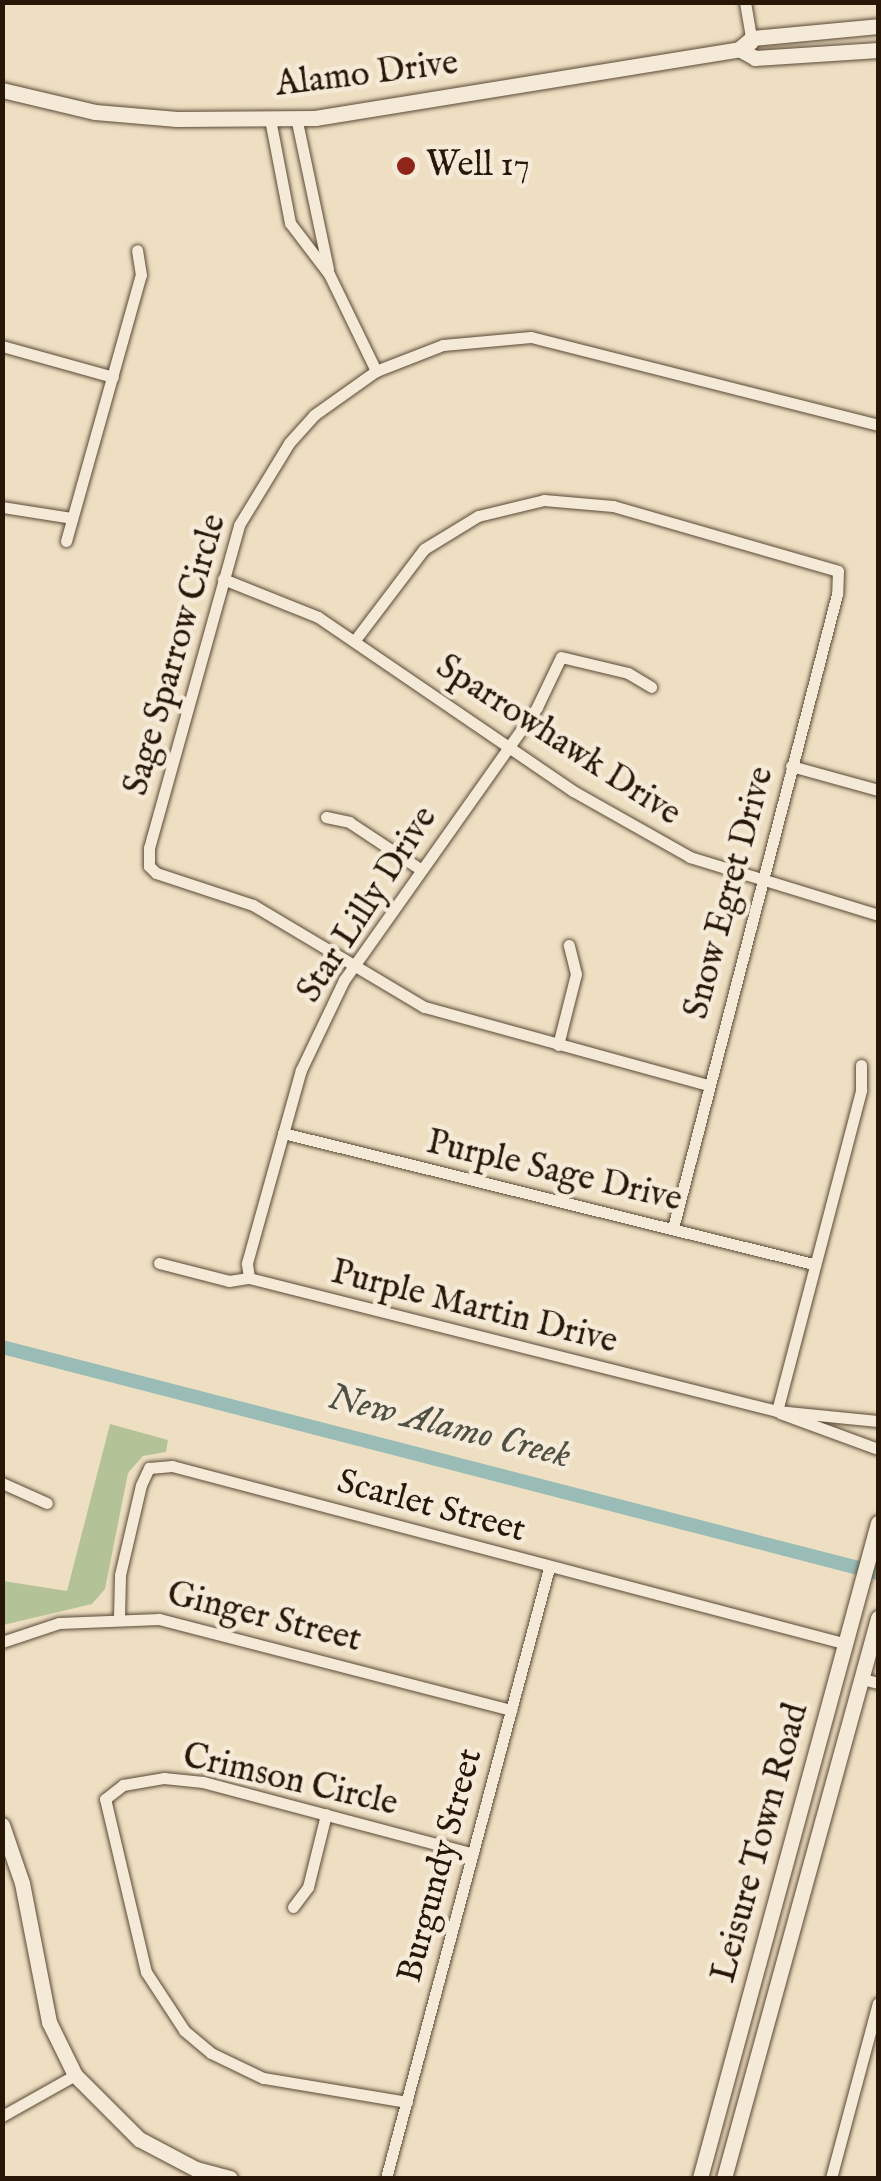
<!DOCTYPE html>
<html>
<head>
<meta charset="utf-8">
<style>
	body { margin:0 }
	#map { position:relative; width:881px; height:2181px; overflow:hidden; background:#eedfc2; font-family:"IM FELL English",serif }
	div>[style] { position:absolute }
	.green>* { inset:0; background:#b4c397 }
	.canal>* { height:14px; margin:-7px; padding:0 7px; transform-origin:7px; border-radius:7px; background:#99bcb6 }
	.roads { filter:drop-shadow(0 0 2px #5a4936) drop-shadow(0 0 2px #5a4936) }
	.street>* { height:11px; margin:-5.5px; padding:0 5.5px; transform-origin:5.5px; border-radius:5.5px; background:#f4ead7 }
	.secondary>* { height:15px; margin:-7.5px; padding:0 7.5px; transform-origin:7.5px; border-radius:7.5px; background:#f4ead7 }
	.dots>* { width:28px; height:28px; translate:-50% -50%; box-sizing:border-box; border:5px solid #f4ead7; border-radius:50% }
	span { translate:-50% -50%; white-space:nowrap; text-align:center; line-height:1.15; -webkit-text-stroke:9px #f4ead7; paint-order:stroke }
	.street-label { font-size:35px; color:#281707 }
	.poi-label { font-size:35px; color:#281707 }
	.left { translate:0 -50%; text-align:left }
	.water-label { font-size:38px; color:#505144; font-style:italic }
	.frame { position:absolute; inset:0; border:5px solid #281707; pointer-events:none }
</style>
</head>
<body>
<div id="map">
	<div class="green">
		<i style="clip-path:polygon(110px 1424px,168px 1440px,166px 1452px,143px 1456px,128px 1473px,105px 1589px,92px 1604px,3px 1625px,3px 1581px,67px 1591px)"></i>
	</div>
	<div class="canal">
		<i style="left:2px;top:1347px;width:905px;rotate:14.47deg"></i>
	</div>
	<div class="roads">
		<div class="street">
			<i style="left:745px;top:2px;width:42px;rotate:80.3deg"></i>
			<i style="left:296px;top:117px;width:155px;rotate:78.1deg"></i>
			<i style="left:270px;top:119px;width:106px;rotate:79.1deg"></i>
			<i style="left:290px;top:223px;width:64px;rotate:52.6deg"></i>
			<i style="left:329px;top:274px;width:108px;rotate:64.1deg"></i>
			<i style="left:2px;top:346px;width:115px;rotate:15.6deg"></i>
			<i style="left:2px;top:507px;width:71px;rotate:8.9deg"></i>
			<i style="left:66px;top:541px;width:276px;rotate:-74.3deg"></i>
			<i style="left:141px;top:275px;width:25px;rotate:-99deg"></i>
			<i style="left:223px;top:579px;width:102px;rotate:21.8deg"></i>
			<i style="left:318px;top:617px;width:309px;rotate:34.3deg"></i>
			<i style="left:573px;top:791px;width:134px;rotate:29.4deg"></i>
			<i style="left:690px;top:857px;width:197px;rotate:17.1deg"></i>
			<i style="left:355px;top:640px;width:114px;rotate:-52.8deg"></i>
			<i style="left:424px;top:549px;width:63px;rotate:-31.4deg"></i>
			<i style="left:478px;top:516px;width:68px;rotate:-13.6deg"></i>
			<i style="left:544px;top:500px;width:69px;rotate:5deg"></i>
			<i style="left:613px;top:506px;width:234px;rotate:16.1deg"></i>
			<i style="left:838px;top:571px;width:23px;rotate:92deg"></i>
			<i style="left:837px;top:594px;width:655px;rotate:104.5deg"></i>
			<i style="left:791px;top:766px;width:90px;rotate:15.4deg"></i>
			<i style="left:326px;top:817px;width:24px;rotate:12deg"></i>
			<i style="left:349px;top:822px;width:85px;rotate:33.5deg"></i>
			<i style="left:558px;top:1045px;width:73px;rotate:-75.8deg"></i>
			<i style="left:576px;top:974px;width:30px;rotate:-104deg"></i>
			<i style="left:708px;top:1085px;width:295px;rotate:-164.6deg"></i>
			<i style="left:424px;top:1007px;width:199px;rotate:-149.2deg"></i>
			<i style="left:253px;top:905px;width:102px;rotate:-161.7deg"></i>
			<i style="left:156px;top:873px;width:10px;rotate:-135deg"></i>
			<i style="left:149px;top:866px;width:18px;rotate:-90deg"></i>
			<i style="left:149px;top:848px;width:335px;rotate:-74.4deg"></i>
			<i style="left:239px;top:525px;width:96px;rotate:-58.6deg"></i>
			<i style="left:289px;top:443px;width:38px;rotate:-48deg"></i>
			<i style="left:314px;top:415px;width:76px;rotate:-35.4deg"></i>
			<i style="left:376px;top:371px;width:72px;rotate:-21.2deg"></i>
			<i style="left:443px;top:345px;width:88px;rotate:-5.2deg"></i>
			<i style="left:531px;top:337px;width:358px;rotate:14.2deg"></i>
			<i style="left:283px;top:1133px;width:546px;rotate:13.88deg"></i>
			<i style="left:159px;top:1263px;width:72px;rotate:14.4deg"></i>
			<i style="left:229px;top:1281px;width:20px;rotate:-9deg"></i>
			<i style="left:249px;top:1278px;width:544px;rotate:14.14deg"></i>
			<i style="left:777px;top:1411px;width:101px;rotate:5.7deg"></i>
			<i style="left:249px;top:1278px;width:15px;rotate:-98deg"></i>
			<i style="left:247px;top:1263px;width:200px;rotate:-74.4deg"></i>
			<i style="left:301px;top:1070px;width:100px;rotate:-64.5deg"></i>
			<i style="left:344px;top:980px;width:334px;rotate:-54.7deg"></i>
			<i style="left:537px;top:707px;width:55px;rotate:-64.4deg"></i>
			<i style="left:561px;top:657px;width:69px;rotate:13.4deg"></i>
			<i style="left:628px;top:673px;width:27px;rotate:31deg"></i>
			<i style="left:777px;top:1411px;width:332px;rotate:-75.3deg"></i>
			<i style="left:861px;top:1090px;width:25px;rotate:-90deg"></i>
			<i style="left:780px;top:1413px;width:104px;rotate:20.2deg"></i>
			<i style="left:2px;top:1483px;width:49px;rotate:24deg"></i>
			<i style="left:119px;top:1617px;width:42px;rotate:-88.6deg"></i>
			<i style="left:120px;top:1575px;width:92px;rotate:-76.9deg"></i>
			<i style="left:141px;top:1485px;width:19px;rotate:-65deg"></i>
			<i style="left:149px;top:1468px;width:23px;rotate:-5deg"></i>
			<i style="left:172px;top:1466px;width:698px;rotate:14.77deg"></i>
			<i style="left:2px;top:1642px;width:60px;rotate:-18.4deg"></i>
			<i style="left:59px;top:1623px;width:100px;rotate:-2.3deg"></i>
			<i style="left:159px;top:1619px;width:364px;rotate:14.5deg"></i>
			<i style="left:862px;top:1679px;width:16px;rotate:14deg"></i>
			<i style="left:293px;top:1907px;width:25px;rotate:-53deg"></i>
			<i style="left:308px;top:1887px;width:75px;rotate:-76.1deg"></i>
			<i style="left:407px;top:2102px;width:146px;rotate:-170.5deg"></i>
			<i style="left:263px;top:2078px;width:58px;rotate:-154.3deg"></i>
			<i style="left:211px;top:2053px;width:35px;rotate:-140deg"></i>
			<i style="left:184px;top:2030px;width:69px;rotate:-123.2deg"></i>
			<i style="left:146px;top:1972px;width:178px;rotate:-103.3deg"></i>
			<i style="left:105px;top:1799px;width:23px;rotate:-38deg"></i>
			<i style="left:123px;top:1785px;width:42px;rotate:-9.7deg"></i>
			<i style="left:164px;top:1778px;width:39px;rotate:6deg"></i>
			<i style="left:203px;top:1782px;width:279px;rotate:14.9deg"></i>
			<i style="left:2px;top:2116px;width:84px;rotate:-29.3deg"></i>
			<i style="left:386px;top:2178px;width:631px;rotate:-75.04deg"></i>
			<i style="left:831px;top:2178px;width:181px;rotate:-75deg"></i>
		</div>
		<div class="secondary">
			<i style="left:739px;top:49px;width:18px;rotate:29deg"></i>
			<i style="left:755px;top:58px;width:123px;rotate:-3.7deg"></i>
			<i style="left:2px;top:90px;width:96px;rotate:13.3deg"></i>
			<i style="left:95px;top:112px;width:82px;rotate:4.9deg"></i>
			<i style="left:177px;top:119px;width:138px;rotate:-0.4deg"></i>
			<i style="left:315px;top:118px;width:430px;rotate:-9.2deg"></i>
			<i style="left:739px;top:49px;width:17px;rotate:-40deg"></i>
			<i style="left:752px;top:38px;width:127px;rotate:-5.4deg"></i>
			<i style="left:2px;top:1825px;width:61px;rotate:71deg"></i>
			<i style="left:22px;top:1883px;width:142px;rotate:79deg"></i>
			<i style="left:49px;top:2022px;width:59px;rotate:63.9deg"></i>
			<i style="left:75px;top:2075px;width:91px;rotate:45deg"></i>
			<i style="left:139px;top:2139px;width:64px;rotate:27.8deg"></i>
			<i style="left:196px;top:2169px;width:35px;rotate:15deg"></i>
			<i style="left:700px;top:2178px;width:679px;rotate:-74.8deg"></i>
			<i style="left:724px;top:2178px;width:581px;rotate:-74.62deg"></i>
		</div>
	</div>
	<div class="dots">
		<i style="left:406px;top:166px;background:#8f2418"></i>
	</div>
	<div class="street-label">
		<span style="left:367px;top:75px;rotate:-7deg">Alamo Drive</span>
		<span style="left:176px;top:655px;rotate:-74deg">Sage Sparrow Circle</span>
		<span style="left:558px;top:741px;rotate:33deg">Sparrowhawk Drive</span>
		<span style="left:730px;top:893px;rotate:-75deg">Snow Egret Drive</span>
		<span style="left:368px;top:905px;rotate:-57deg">Star Lilly Drive</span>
		<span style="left:554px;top:1172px;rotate:13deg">Purple Sage Drive</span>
		<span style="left:474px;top:1308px;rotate:14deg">Purple Martin Drive</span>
		<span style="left:431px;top:1507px;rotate:15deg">Scarlet Street</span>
		<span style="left:264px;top:1618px;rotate:14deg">Ginger Street</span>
		<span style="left:290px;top:1781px;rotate:13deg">Crimson Circle</span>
		<span style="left:761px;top:1843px;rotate:-75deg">Leisure Town Road</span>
		<span style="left:441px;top:1866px;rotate:-75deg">Burgundy Street</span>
	</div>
	<div class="poi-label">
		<span class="left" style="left:426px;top:166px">Well 17</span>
	</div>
	<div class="water-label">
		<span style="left:449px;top:1428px;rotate:14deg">New Alamo Creek</span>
	</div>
	<div class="frame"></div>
</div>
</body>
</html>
